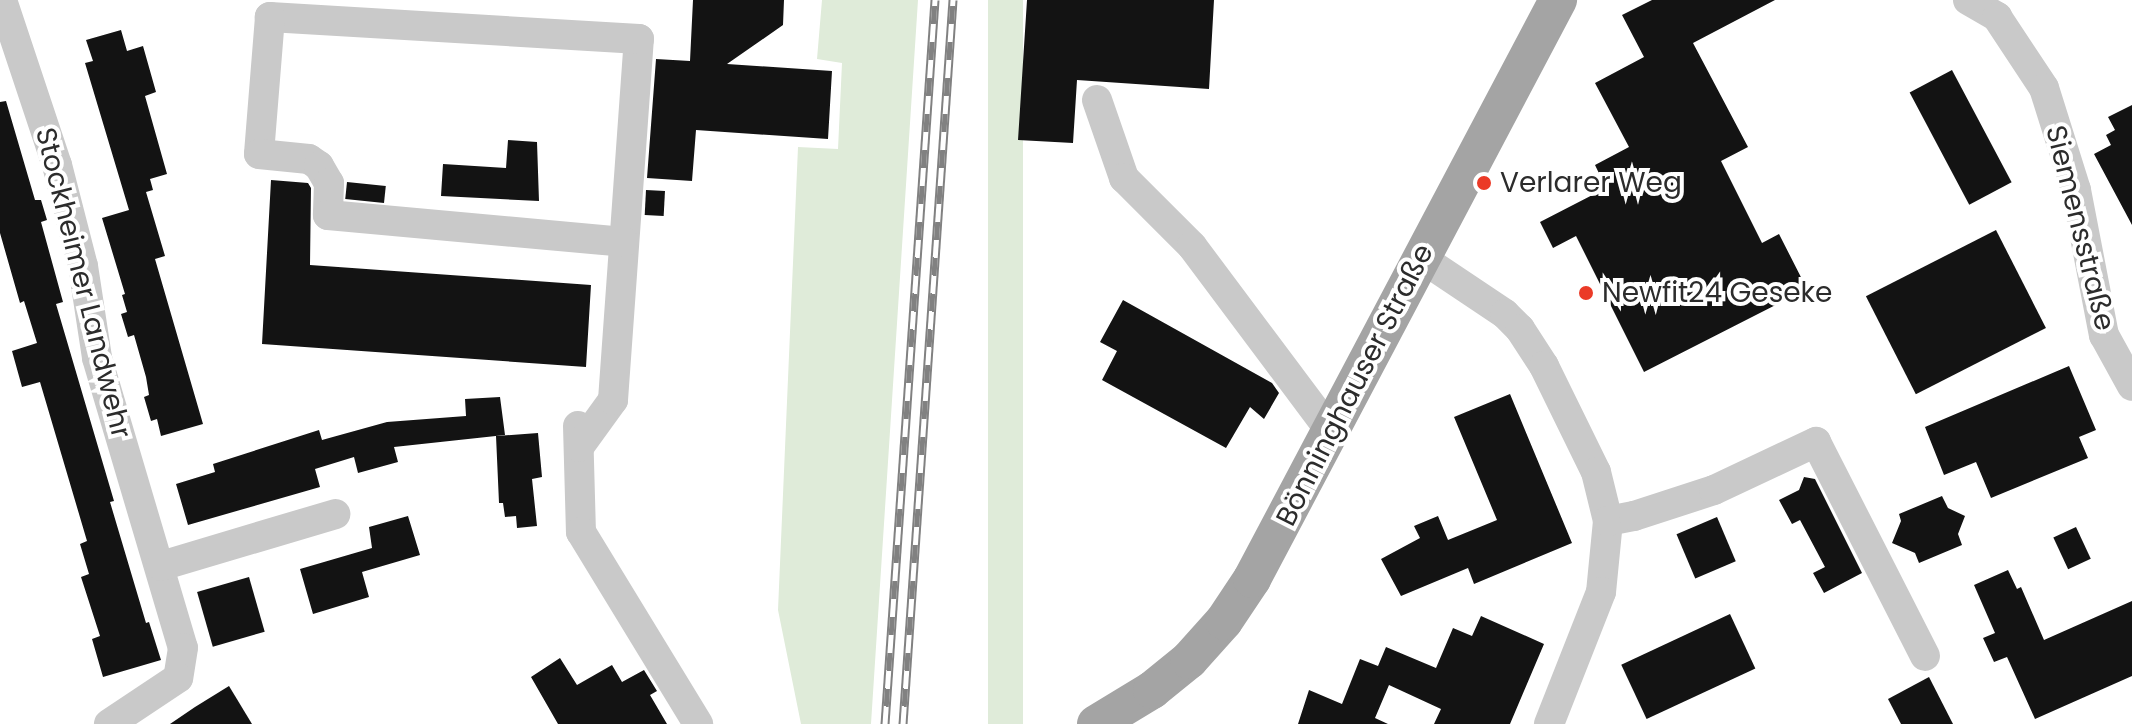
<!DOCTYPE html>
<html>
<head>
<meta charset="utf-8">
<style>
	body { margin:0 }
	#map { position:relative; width:2132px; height:724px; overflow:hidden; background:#fff; font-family:Poppins,sans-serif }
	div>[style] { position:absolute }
	.green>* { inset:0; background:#dfebd9; transform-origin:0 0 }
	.building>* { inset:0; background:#131313; transform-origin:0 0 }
	.minor>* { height:30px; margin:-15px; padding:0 15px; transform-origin:15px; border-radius:15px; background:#c9c9c9 }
	.major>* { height:38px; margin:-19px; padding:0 19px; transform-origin:19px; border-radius:19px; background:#a4a4a4 }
	.rail>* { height:9px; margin-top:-4.5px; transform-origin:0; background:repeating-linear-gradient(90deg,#fff 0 18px,#818181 0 36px); box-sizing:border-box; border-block:2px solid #818181 }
	.dots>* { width:22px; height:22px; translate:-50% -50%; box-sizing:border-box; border:4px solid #fff; border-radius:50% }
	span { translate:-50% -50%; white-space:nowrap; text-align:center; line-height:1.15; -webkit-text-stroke:8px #fff; paint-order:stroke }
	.poi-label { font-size:28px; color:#2c2c2c }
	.left { translate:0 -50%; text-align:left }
	.street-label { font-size:28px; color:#2c2c2c }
</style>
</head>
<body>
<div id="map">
	<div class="green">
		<i style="clip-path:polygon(822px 0,918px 0,871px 724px,801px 724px,778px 610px,798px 147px,838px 149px,842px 63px,817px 59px)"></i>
		<i style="left:988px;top:0;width:35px;height:725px"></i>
	</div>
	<div class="building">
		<i style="clip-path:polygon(693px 0,784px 0,783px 25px,727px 64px,832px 71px,828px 139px,696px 130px,692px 181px,647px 178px,656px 59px,690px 61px)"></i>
		<i style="clip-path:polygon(1027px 0,1214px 0,1209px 89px,1077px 80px,1073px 143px,1018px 140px)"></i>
		<i style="clip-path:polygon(1652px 0,1775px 0,1693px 43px,1748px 147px,1721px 161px,1762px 243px,1779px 234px,1807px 289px,1644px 372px,1576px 236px,1553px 248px,1540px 222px,1606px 188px,1595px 165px,1629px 147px,1595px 83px,1644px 57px,1622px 15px)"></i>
		<i style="clip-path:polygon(121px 30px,127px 51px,143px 46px,156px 92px,145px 96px,167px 174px,150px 179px,153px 190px,146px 192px,165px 256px,155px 259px,203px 424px,161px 436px,157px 419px,151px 421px,144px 397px,149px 395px,146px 377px,134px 335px,128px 337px,121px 314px,127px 312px,122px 295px,125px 294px,102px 218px,129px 210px,85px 63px,93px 61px,86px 40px)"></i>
		<i style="left:1952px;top:70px;width:127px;height:48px;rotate:62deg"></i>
		<i style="clip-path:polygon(6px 101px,35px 200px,41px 200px,47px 220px,41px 222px,63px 302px,56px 304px,114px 501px,110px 502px,146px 623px,149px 622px,161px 660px,103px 677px,92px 639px,100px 636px,81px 577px,89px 574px,80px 544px,87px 541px,40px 382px,22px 387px,12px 351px,37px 343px,24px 301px,20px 303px,0 233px,0 102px)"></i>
		<i style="clip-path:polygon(2132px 105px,2132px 225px,2094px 154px,2111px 145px,2106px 135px,2115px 130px,2108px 117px)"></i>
		<i style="clip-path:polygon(508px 140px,537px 142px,539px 201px,441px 196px,443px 164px,506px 168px)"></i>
		<i style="clip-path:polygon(271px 180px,308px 183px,311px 188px,310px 265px,591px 285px,586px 367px,262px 344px)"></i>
		<i style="left:347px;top:182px;width:39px;height:17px;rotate:6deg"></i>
		<i style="left:646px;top:190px;width:19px;height:25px;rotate:3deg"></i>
		<i style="left:1996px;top:230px;width:110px;height:146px;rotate:63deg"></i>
		<i style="clip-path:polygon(1123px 300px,1272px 383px,1279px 393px,1264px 419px,1250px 407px,1226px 448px,1102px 380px,1117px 351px,1100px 342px)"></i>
		<i style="clip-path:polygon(2069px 366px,2096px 430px,2079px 437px,2088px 458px,1991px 498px,1976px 462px,1944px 475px,1925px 427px)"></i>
		<i style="clip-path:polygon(1510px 394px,1572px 543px,1474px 584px,1468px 568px,1401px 596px,1381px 559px,1420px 538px,1414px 526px,1438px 516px,1448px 540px,1497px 520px,1454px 417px)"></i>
		<i style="clip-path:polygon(500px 397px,505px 435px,394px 447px,398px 462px,358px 473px,354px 457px,315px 469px,320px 487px,188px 525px,176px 484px,215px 472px,213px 464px,319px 430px,322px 440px,387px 422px,466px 416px,465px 399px)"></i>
		<i style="clip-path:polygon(538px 433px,542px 477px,532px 479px,537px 526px,517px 528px,516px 516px,505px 517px,503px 503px,499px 503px,496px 436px)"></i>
		<i style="clip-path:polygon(1804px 477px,1815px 479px,1862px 573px,1824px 593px,1813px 573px,1825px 567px,1800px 520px,1792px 524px,1779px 500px,1799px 490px)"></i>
		<i style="clip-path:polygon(1942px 496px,1948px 508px,1965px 516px,1958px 534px,1962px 545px,1919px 563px,1915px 553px,1892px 543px,1901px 521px,1899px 514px)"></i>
		<i style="clip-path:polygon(408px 516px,420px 555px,362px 572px,369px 597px,313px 614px,300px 569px,372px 548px,369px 527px)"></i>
		<i style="left:1717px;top:517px;width:48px;height:44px;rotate:67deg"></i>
		<i style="left:2076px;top:527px;width:35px;height:25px;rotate:65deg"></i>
		<i style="clip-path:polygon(2008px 570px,2017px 589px,2021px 587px,2044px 640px,2132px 601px,2132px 676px,2035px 719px,2007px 657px,1994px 662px,1983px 638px,1995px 633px,1974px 585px)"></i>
		<i style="left:249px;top:577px;width:57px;height:54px;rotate:74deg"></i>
		<i style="left:1730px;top:614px;width:60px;height:120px;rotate:65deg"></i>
		<i style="clip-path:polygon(1481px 616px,1544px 644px,1510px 724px,1434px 724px,1441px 709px,1389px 685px,1375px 718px,1388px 724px,1298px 724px,1309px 690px,1342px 704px,1360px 659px,1378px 666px,1386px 647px,1436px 668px,1453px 628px,1472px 636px)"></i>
		<i style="clip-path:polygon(560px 658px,577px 685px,612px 665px,622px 682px,644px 670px,657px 691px,650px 695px,667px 724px,558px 724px,531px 677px)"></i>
		<i style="clip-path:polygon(1929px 677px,1953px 724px,1901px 724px,1888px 699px)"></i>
		<i style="clip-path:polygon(229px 686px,252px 724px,170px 724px,195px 707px)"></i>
	</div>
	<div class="minor">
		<i style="left:2px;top:0;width:174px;rotate:71.6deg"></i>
		<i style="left:57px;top:165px;width:104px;rotate:75.6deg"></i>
		<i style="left:83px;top:266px;width:93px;rotate:81.3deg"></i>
		<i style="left:97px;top:358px;width:302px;rotate:73.5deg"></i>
		<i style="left:183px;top:648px;width:30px;rotate:99deg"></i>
		<i style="left:178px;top:678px;width:83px;rotate:146.3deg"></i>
		<i style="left:1968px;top:0;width:34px;rotate:30deg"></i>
		<i style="left:1997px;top:17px;width:85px;rotate:56.5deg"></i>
		<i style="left:2044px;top:88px;width:107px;rotate:72.6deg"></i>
		<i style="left:2076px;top:190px;width:148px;rotate:79.1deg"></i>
		<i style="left:2104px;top:335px;width:58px;rotate:61.2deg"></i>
		<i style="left:1097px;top:100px;width:83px;rotate:70.9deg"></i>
		<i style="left:1124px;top:178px;width:96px;rotate:45deg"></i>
		<i style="left:1192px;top:246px;width:232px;rotate:53.2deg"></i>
		<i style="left:1420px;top:257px;width:102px;rotate:33.8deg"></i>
		<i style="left:1505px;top:314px;width:21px;rotate:45deg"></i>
		<i style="left:1520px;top:329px;width:44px;rotate:57deg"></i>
		<i style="left:1544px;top:366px;width:118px;rotate:63.9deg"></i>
		<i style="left:1596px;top:472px;width:50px;rotate:76.2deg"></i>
		<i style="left:1608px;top:521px;width:71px;rotate:95.6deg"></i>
		<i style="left:1601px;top:592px;width:142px;rotate:111.5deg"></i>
		<i style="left:578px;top:426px;width:106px;rotate:88.4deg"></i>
		<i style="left:581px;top:532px;width:225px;rotate:58.6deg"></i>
		<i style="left:579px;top:447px;width:58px;rotate:-54.1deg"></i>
		<i style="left:613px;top:400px;width:362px;rotate:-85.9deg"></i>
		<i style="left:639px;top:39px;width:370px;rotate:-176.6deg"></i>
		<i style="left:270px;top:17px;width:137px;rotate:94.6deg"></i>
		<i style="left:259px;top:154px;width:50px;rotate:5.7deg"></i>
		<i style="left:309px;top:159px;width:12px;rotate:35deg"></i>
		<i style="left:319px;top:166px;width:20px;rotate:60deg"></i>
		<i style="left:329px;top:183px;width:32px;rotate:92deg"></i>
		<i style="left:328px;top:215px;width:297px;rotate:5.2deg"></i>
		<i style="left:1608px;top:521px;width:26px;rotate:-11deg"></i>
		<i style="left:1634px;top:516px;width:84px;rotate:-18deg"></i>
		<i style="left:1714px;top:490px;width:113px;rotate:-25.2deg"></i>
		<i style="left:1816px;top:442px;width:240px;rotate:63deg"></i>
		<i style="left:161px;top:566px;width:182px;rotate:-16.6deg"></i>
	</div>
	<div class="major">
		<i style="left:1096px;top:724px;width:66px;rotate:-31.3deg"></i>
		<i style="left:1152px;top:690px;width:48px;rotate:-39deg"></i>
		<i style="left:1189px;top:660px;width:52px;rotate:-48.1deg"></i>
		<i style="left:1224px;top:621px;width:50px;rotate:-56.3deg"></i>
		<i style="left:1252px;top:579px;width:655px;rotate:-62.14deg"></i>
	</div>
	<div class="rail">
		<i style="left:885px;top:724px;width:726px;rotate:-86.05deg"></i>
		<i style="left:903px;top:724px;width:726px;rotate:-86.05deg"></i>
	</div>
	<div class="dots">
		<i style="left:1484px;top:183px;background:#eb3a27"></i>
		<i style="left:1586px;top:293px;background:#eb3a27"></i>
	</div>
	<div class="poi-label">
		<span class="left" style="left:1500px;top:183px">Verlarer Weg</span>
		<span class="left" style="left:1602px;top:293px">Newfit24 Geseke</span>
	</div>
	<div class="street-label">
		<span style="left:2080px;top:228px;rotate:76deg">Siemensstraße</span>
		<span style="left:83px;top:283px;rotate:76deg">Stockheimer Landwehr</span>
		<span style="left:1355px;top:385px;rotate:-63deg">Bönninghauser Straße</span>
	</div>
</div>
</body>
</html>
